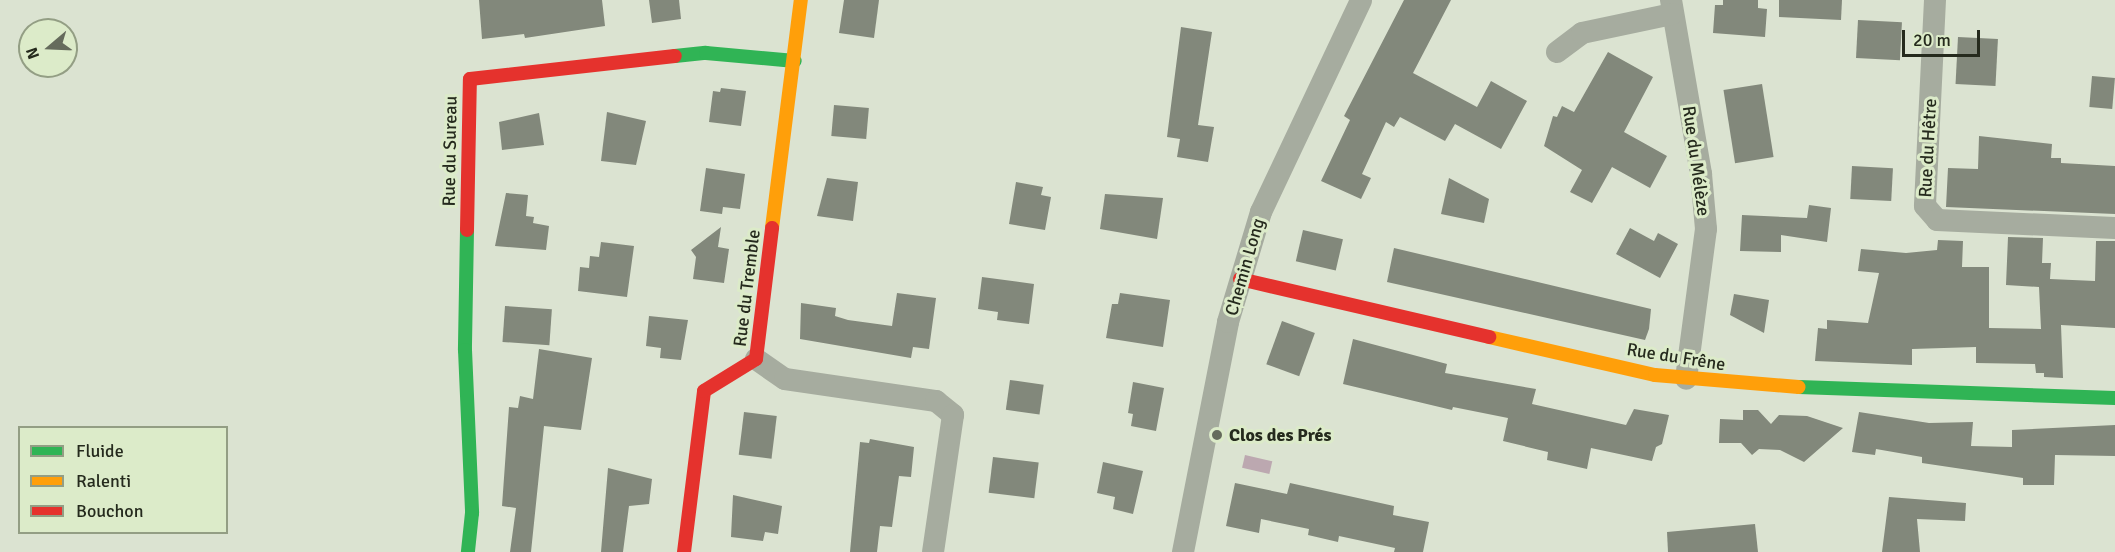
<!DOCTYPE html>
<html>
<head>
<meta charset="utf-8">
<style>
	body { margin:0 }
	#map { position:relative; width:2115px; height:552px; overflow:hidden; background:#dbe3d1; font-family:Signika,sans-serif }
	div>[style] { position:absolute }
	.water>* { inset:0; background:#bca8b0; transform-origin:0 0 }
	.building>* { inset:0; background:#82887b; transform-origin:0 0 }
	.street>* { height:22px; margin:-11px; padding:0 11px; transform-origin:11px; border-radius:11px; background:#a6ac9f }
	.fast>* { height:14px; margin:-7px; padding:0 7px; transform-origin:7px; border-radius:7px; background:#30b455 }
	.slow>* { height:14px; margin:-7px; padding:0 7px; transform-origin:7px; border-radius:7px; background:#ff9f0a }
	.jam>* { height:14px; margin:-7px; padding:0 7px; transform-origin:7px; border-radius:7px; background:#e5322d }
	.dots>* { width:16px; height:16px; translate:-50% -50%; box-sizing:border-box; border:3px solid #dcebc9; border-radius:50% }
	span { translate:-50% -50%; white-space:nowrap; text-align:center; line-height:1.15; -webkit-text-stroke:6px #dcebc9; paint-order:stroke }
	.street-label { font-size:18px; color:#252a1d }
	.poi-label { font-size:18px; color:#252a1d; font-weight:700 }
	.left { translate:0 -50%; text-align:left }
	.legend { position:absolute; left:18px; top:426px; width:210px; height:108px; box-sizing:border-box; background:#dcebc9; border:2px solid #939e84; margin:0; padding:8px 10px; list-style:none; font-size:18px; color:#252a1d }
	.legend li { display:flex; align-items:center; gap:12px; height:30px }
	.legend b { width:30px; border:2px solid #939e84 }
	.north { position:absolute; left:18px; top:18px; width:60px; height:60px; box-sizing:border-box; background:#dcebc9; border:2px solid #939e84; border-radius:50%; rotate:251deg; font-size:16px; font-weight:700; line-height:24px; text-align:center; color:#252a1d }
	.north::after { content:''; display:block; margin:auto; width:21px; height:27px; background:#656b5c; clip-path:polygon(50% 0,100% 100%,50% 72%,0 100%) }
	.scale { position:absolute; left:1902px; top:30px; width:78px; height:27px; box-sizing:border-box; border:3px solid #252a1d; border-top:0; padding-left:8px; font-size:18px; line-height:21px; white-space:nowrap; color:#252a1d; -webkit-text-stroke:4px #dcebc9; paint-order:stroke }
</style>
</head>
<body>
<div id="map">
	<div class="water">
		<i style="left:1245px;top:455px;width:28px;height:13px;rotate:13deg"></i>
	</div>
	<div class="building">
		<i style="clip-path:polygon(479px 0,602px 0,605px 26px,525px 38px,524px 34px,482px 39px)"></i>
		<i style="clip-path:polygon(649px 0,679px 0,681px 19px,652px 23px)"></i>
		<i style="clip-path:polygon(844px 0,879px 0,874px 38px,839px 33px)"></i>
		<i style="clip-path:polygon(1404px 0,1451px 0,1413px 73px,1477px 107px,1491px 81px,1527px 101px,1501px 149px,1455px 124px,1445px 141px,1400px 117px,1394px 127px,1386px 122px,1362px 174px,1371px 178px,1361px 199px,1321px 181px,1350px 120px,1344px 116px)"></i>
		<i style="clip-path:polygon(1723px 0,1758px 0,1758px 8px,1767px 9px,1765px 37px,1713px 33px,1715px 5px,1723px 5px)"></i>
		<i style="clip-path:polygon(1779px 0,1842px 0,1841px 20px,1779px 17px)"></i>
		<i style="left:1858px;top:20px;width:44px;height:38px;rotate:3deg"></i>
		<i style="clip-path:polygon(1181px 27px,1212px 32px,1198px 125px,1214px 127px,1208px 162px,1177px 157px,1180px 139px,1167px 137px)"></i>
		<i style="left:1958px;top:37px;width:40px;height:47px;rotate:3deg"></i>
		<i style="clip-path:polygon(1608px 52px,1653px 77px,1624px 132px,1667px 156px,1650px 188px,1612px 167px,1592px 203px,1570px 192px,1582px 170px,1544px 146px,1553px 116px,1557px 117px,1562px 106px,1574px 112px)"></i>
		<i style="left:2092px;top:76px;width:23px;height:31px;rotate:5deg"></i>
		<i style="left:1762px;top:84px;width:74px;height:39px;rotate:81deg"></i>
		<i style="clip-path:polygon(721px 88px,746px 91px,741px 126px,709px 122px,713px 91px,720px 92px)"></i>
		<i style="left:834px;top:105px;width:35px;height:31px;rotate:5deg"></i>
		<i style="clip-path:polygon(607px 112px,646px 121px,636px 165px,601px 161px)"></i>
		<i style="clip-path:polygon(539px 113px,544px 145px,502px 150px,499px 122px)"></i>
		<i style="clip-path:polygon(1979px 136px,2052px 144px,2051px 158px,2061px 158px,2061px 163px,2115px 166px,2115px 214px,1946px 207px,1948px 168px,1978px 169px)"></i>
		<i style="left:1852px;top:166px;width:41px;height:33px;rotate:3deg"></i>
		<i style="clip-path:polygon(706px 168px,745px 174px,740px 209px,723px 207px,722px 214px,700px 211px)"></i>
		<i style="clip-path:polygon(827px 178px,858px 182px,853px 221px,817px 216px)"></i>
		<i style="clip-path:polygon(1449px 178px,1489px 199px,1484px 223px,1441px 214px)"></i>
		<i style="clip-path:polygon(1016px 182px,1043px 187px,1041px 195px,1051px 197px,1045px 230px,1009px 224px)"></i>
		<i style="clip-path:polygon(506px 193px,528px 195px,526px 216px,534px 217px,533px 223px,549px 226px,546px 250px,495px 246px)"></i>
		<i style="clip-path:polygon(1105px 194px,1163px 198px,1157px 239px,1100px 229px)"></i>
		<i style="clip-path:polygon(1809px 205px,1831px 208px,1827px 242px,1781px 235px,1781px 252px,1740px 251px,1742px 215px,1807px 218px)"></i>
		<i style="clip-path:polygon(721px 227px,718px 247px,729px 249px,724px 283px,693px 279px,696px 257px,691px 250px)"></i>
		<i style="clip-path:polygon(1630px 228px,1654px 241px,1658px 233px,1678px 244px,1660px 278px,1616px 254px)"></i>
		<i style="left:1303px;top:230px;width:41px;height:32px;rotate:13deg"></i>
		<i style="clip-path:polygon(2008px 237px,2043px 238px,2042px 263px,2051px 263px,2050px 279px,2095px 281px,2096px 241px,2115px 241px,2115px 328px,2061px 325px,2063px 378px,2044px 377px,2044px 373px,2036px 373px,2035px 364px,1976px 363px,1976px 347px,1912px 349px,1912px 365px,1815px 361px,1818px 328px,1827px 329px,1827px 320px,1868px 323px,1879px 273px,1858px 271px,1861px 249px,1906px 253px,1937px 250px,1938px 240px,1963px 241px,1962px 267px,1989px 267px,1989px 328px,2041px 329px,2039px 287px,2006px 285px)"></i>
		<i style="clip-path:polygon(601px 242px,634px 246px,627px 297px,578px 291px,580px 267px,589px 268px,590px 256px,599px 257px)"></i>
		<i style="clip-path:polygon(1394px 248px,1651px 309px,1649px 329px,1645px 340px,1387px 282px)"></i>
		<i style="clip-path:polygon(982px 277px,1034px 284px,1029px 324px,997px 320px,998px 312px,978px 309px)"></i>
		<i style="clip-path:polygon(897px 293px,936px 298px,929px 349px,913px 347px,911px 358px,800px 339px,801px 303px,836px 308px,835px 316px,848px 320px,892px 326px)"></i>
		<i style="clip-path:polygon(1120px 293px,1170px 300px,1163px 347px,1106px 338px,1112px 304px,1118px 304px)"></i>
		<i style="clip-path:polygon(1734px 294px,1769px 300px,1764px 333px,1730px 315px)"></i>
		<i style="left:505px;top:306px;width:47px;height:36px;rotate:4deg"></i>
		<i style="clip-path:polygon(649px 316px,688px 320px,681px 360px,660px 358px,661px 348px,646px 346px)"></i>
		<i style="left:1282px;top:321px;width:35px;height:46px;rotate:20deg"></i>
		<i style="clip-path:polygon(1353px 339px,1447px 364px,1445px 373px,1536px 389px,1532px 404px,1626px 425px,1634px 409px,1669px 415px,1662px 444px,1656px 447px,1652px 461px,1591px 448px,1587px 469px,1547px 460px,1548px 452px,1503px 441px,1508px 418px,1453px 407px,1452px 410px,1343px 384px)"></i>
		<i style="clip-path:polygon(539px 349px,592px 358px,581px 430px,544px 426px,531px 552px,510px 552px,516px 508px,502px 506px,509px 407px,518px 408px,520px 396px,533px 399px)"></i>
		<i style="left:1010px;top:380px;width:34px;height:30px;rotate:8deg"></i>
		<i style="clip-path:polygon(1133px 382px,1164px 388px,1156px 431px,1131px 426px,1133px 414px,1128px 413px)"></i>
		<i style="clip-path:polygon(1743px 410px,1758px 410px,1771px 424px,1779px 415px,1807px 416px,1843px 428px,1804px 462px,1780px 450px,1759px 449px,1752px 455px,1741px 443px,1719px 443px,1720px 419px,1743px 420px)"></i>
		<i style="left:744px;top:412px;width:33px;height:43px;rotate:7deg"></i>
		<i style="clip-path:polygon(1859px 412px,1929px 423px,1973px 422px,1971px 446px,2012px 447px,2012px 430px,2115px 425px,2115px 456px,2055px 455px,2054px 485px,2023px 485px,2023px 478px,1922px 463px,1922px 457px,1876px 449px,1875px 455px,1852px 452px)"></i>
		<i style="clip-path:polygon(870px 439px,914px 447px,911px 477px,899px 476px,892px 527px,880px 526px,877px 552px,850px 552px,860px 442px,869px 443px)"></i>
		<i style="left:993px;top:457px;width:46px;height:36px;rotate:7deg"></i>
		<i style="clip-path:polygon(1103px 462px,1143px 471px,1133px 514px,1113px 509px,1115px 497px,1097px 493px)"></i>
		<i style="clip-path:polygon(608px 468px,652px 479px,649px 504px,629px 506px,623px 552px,601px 552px)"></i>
		<i style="clip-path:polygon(1235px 483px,1287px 494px,1290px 483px,1394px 506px,1393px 515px,1429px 522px,1423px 552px,1394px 552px,1395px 548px,1339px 536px,1338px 542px,1308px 535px,1309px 529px,1261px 519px,1259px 533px,1226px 526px)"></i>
		<i style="clip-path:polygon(733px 495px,782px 506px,778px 534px,765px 532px,763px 541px,731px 537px)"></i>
		<i style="clip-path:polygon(1889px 497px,1966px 503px,1965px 521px,1917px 519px,1920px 552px,1882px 552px)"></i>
		<i style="clip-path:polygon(1755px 524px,1758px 552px,1668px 552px,1667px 532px)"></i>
	</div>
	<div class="street">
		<i style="left:1671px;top:0;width:177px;rotate:80.2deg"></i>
		<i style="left:1701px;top:174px;width:55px;rotate:84.8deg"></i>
		<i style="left:1706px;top:229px;width:151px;rotate:97.6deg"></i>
		<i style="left:1935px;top:0;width:206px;rotate:92.8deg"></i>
		<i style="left:1925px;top:206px;width:18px;rotate:49deg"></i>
		<i style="left:1937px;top:220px;width:178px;rotate:2.6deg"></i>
		<i style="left:1557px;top:52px;width:31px;rotate:-37deg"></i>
		<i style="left:1582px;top:33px;width:92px;rotate:-11.9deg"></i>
		<i style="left:756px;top:359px;width:35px;rotate:35deg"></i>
		<i style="left:785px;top:379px;width:153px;rotate:8.3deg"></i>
		<i style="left:936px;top:401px;width:22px;rotate:39deg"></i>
		<i style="left:953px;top:415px;width:138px;rotate:98.3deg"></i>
		<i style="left:1183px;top:552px;width:234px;rotate:-78.9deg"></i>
		<i style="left:1228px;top:322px;width:115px;rotate:-73.3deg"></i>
		<i style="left:1261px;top:212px;width:234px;rotate:-64.7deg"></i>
	</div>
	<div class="fast">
		<i style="left:675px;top:56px;width:31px;rotate:-6deg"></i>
		<i style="left:706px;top:53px;width:89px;rotate:5.1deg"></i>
		<i style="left:467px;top:230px;width:120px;rotate:91deg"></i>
		<i style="left:465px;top:350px;width:163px;rotate:87.5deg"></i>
		<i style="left:472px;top:513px;width:39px;rotate:96deg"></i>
		<i style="left:1799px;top:387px;width:316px;rotate:2deg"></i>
	</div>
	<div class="slow">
		<i style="left:772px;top:228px;width:230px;rotate:-82.8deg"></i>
		<i style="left:1489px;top:337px;width:170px;rotate:12.9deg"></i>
		<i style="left:1655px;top:375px;width:144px;rotate:4.8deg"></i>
	</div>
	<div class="jam">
		<i style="left:467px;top:230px;width:151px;rotate:-88.9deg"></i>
		<i style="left:470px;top:79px;width:206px;rotate:-6.4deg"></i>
		<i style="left:1240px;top:279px;width:256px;rotate:13.1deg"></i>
		<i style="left:684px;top:552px;width:162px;rotate:-82.9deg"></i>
		<i style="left:704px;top:391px;width:61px;rotate:-31.6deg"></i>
		<i style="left:756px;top:359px;width:132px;rotate:-83deg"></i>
	</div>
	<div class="dots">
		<i style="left:1217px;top:435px;background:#656b5c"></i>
	</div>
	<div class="street-label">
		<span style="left:1928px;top:148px;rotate:-87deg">Rue du Hêtre</span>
		<span style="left:450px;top:151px;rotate:-89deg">Rue du Sureau</span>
		<span style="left:1696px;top:161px;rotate:82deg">Rue du Mélèze</span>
		<span style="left:1245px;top:267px;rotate:-74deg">Chemin Long</span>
		<span style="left:747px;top:288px;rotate:-83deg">Rue du Tremble</span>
		<span style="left:1676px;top:357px;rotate:9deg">Rue du Frêne</span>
	</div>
	<div class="poi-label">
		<span class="left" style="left:1229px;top:435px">Clos des Prés</span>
	</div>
	<ul class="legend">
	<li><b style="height:8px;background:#30b455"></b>Fluide</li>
	<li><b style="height:8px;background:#ff9f0a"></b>Ralenti</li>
	<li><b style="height:8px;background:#e5322d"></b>Bouchon</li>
	</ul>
	<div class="north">N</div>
	<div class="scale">20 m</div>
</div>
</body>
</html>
